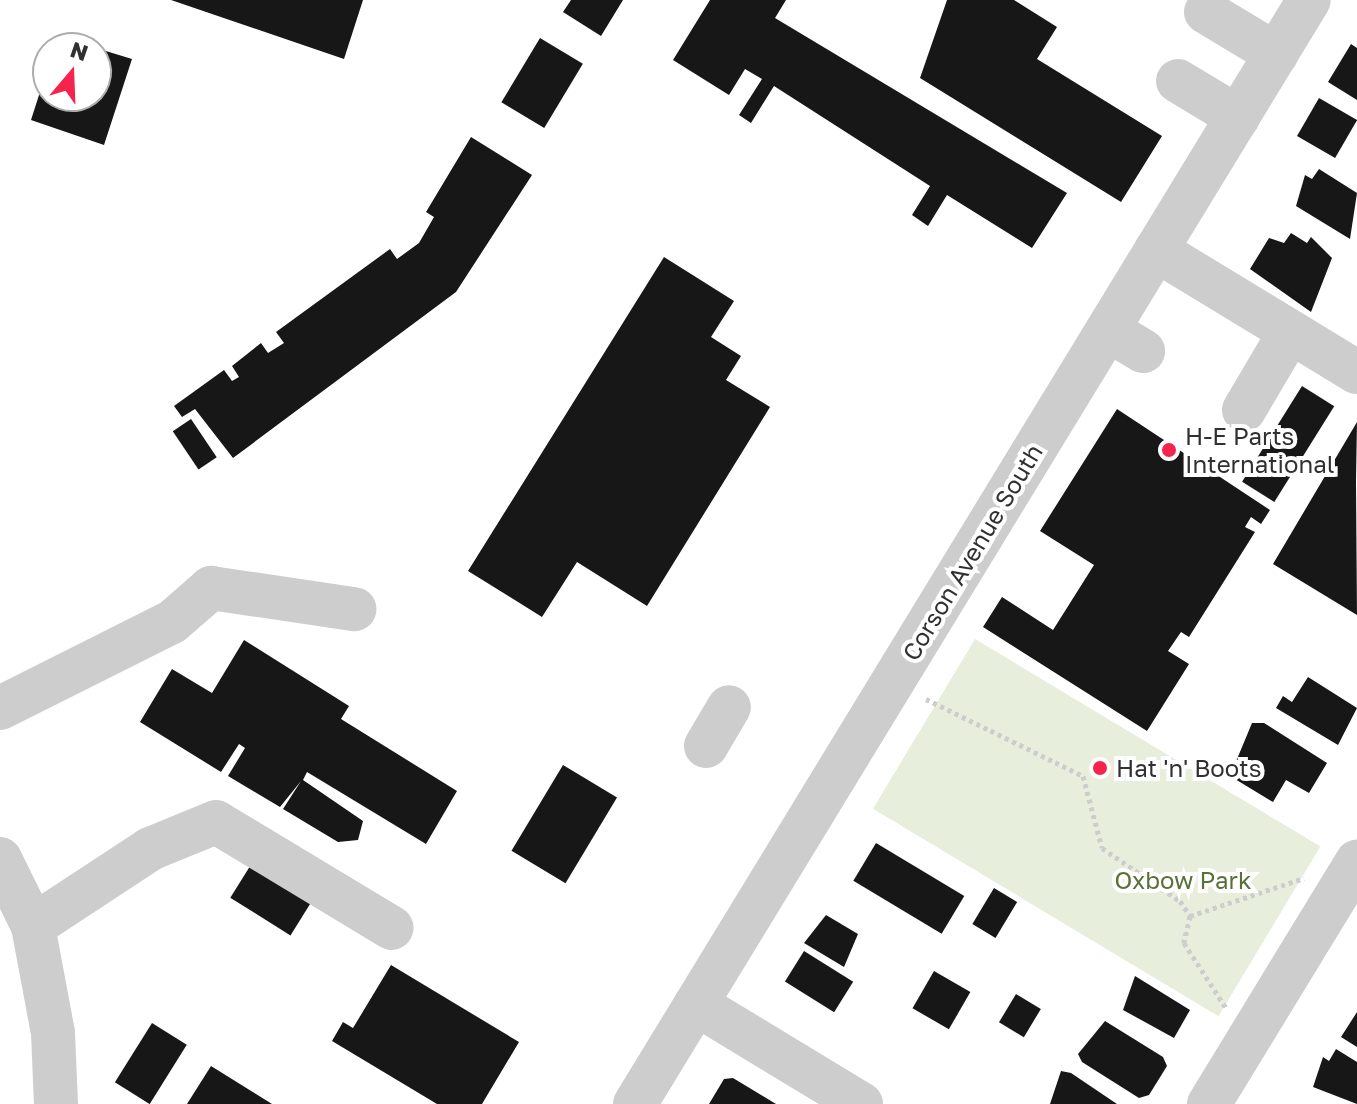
<!DOCTYPE html>
<html>
<head>
<meta charset="utf-8">
<style>
	body { margin:0 }
	#map { position:relative; width:1357px; height:1104px; overflow:hidden; background:#fff; font-family:"Golos Text",sans-serif }
	div>[style] { position:absolute }
	.green>* { inset:0; background:#e8eedc; transform-origin:0 0 }
	.building>* { inset:0; background:#171717; transform-origin:0 0 }
	.path>* { height:5px; margin-top:-2.5px; transform-origin:0; background:repeating-linear-gradient(90deg,#cdcdcd 0 4px,transparent 0 8px) }
	.minor>* { height:44px; margin:-22px; padding:0 22px; transform-origin:22px; border-radius:22px; background:#cdcdcd }
	.dots>* { width:22px; height:22px; translate:-50% -50%; box-sizing:border-box; border:4px solid #fff; border-radius:50% }
	span { translate:-50% -50%; white-space:nowrap; text-align:center; line-height:1.15; -webkit-text-stroke:8px #fff; paint-order:stroke }
	.poi-label { font-size:24px; color:#303030 }
	.left { translate:0 -50%; text-align:left }
	.street-label { font-size:24px; color:#303030 }
	.park-label { font-size:24px; color:#597038 }
	.north { position:absolute; left:32px; top:32px; width:80px; height:80px; box-sizing:border-box; background:#fff; border:2px solid #acacac; border-radius:50%; rotate:19deg; font-size:22px; font-weight:700; line-height:32px; text-align:center; color:#303030 }
	.north::after { content:''; display:block; margin:auto; width:28px; height:36px; background:#f6234d; clip-path:polygon(50% 0,100% 100%,50% 72%,0 100%) }
</style>
</head>
<body>
<div id="map">
	<div class="green">
		<i style="left:975px;top:639px;width:403px;height:198px;rotate:31deg"></i>
	</div>
	<div class="building">
		<i style="clip-path:polygon(171px 0,363px 0,344px 59px)"></i>
		<i style="clip-path:polygon(571px 0,623px 0,601px 36px,563px 12px)"></i>
		<i style="clip-path:polygon(710px 0,786px 0,775px 18px,1067px 193px,1032px 248px,947px 195px,928px 226px,912px 215px,930px 186px,774px 86px,751px 123px,739px 115px,762px 79px,745px 69px,729px 95px,673px 60px)"></i>
		<i style="clip-path:polygon(947px 0,1014px 0,1057px 27px,1037px 59px,1162px 136px,1121px 202px,920px 78px)"></i>
		<i style="clip-path:polygon(59px 35px,96px 47px,95px 48px,55px 48px)"></i>
		<i style="left:540px;top:38px;width:50px;height:75px;rotate:31deg"></i>
		<i style="clip-path:polygon(1351px 44px,1357px 48px,1357px 100px,1328px 82px)"></i>
		<i style="clip-path:polygon(96px 48px,132px 59px,104px 145px,31px 120px,47px 70px,48px 96px,96px 96px)"></i>
		<i style="left:1319px;top:98px;width:44px;height:44px;rotate:30deg"></i>
		<i style="clip-path:polygon(471px 137px,532px 175px,456px 292px,233px 458px,195px 409px,182px 417px,174px 406px,224px 370px,232px 381px,239px 377px,232px 366px,261px 343px,268px 353px,284px 343px,276px 332px,390px 249px,397px 259px,419px 243px,434px 217px,426px 212px)"></i>
		<i style="clip-path:polygon(1319px 169px,1357px 193px,1350px 239px,1296px 206px,1305px 175px,1312px 179px)"></i>
		<i style="clip-path:polygon(1291px 233px,1307px 243px,1311px 237px,1332px 258px,1311px 312px,1250px 269px,1269px 238px,1284px 243px)"></i>
		<i style="clip-path:polygon(664px 257px,734px 301px,711px 337px,741px 356px,726px 380px,770px 407px,647px 606px,577px 562px,542px 617px,468px 571px)"></i>
		<i style="left:1302px;top:386px;width:38px;height:113px;rotate:32deg"></i>
		<i style="clip-path:polygon(1117px 409px,1270px 510px,1261px 524px,1251px 517px,1245px 527px,1255px 532px,1189px 637px,1181px 632px,1168px 651px,1189px 664px,1147px 731px,983px 627px,1002px 597px,1053px 630px,1094px 565px,1040px 531px)"></i>
		<i style="left:191px;top:419px;width:46px;height:22px;rotate:56deg"></i>
		<i style="clip-path:polygon(1357px 422px,1356px 481px,1357px 615px,1273px 564px)"></i>
		<i style="clip-path:polygon(244px 640px,349px 706px,341px 719px,457px 791px,426px 844px,307px 772px,303px 780px,363px 821px,358px 840px,338px 842px,283px 809px,301px 781px,280px 807px,228px 776px,245px 748px,239px 744px,221px 772px,140px 722px,172px 669px,212px 693px)"></i>
		<i style="clip-path:polygon(1308px 677px,1357px 708px,1338px 745px,1276px 708px,1283px 696px,1292px 702px)"></i>
		<i style="clip-path:polygon(1252px 723px,1264px 723px,1327px 763px,1309px 793px,1286px 780px,1273px 802px,1230px 776px)"></i>
		<i style="left:563px;top:765px;width:63px;height:100px;rotate:31deg"></i>
		<i style="left:876px;top:843px;width:103px;height:44px;rotate:31deg"></i>
		<i style="left:252px;top:863px;width:71px;height:41px;rotate:32deg"></i>
		<i style="left:994px;top:888px;width:27px;height:42px;rotate:31deg"></i>
		<i style="clip-path:polygon(826px 915px,858px 934px,844px 967px,804px 943px)"></i>
		<i style="left:804px;top:951px;width:58px;height:36px;rotate:32deg"></i>
		<i style="clip-path:polygon(391px 965px,519px 1042px,482px 1104px,437px 1104px,332px 1041px,343px 1022px,353px 1028px)"></i>
		<i style="left:934px;top:971px;width:42px;height:43px;rotate:30deg"></i>
		<i style="clip-path:polygon(1135px 976px,1190px 1010px,1174px 1038px,1123px 1010px)"></i>
		<i style="left:1016px;top:994px;width:29px;height:33px;rotate:31deg"></i>
		<i style="clip-path:polygon(1357px 1012px,1357px 1056px,1357px 1047px,1341px 1037px)"></i>
		<i style="clip-path:polygon(1105px 1021px,1163px 1057px,1167px 1066px,1149px 1095px,1139px 1098px,1082px 1062px,1078px 1054px)"></i>
		<i style="left:152px;top:1023px;width:41px;height:70px;rotate:32deg"></i>
		<i style="clip-path:polygon(1336px 1049px,1357px 1062px,1357px 1104px,1313px 1087px,1323px 1057px,1329px 1061px)"></i>
		<i style="clip-path:polygon(211px 1066px,272px 1104px,187px 1104px)"></i>
		<i style="clip-path:polygon(1061px 1071px,1071px 1073px,1117px 1104px,1050px 1104px)"></i>
		<i style="clip-path:polygon(733px 1078px,776px 1104px,709px 1104px,724px 1079px)"></i>
	</div>
	<div class="path">
		<i style="left:926px;top:699px;width:175px;rotate:26.1deg"></i>
		<i style="left:1083px;top:776px;width:74px;rotate:75.2deg"></i>
		<i style="left:1102px;top:848px;width:94px;rotate:34.2deg"></i>
		<i style="left:1180px;top:901px;width:18px;rotate:56deg"></i>
		<i style="left:1190px;top:916px;width:28px;rotate:103deg"></i>
		<i style="left:1184px;top:943px;width:77px;rotate:57.1deg"></i>
		<i style="left:1190px;top:916px;width:120px;rotate:-18.4deg"></i>
	</div>
	<div class="minor">
		<i style="left:1206px;top:12px;width:82px;rotate:31deg"></i>
		<i style="left:1178px;top:81px;width:70px;rotate:31deg"></i>
		<i style="left:1156px;top:250px;width:235px;rotate:31.3deg"></i>
		<i style="left:1108px;top:330px;width:41px;rotate:31deg"></i>
		<i style="left:1244px;top:410px;width:91px;rotate:-59.5deg"></i>
		<i style="left:0;top:708px;width:192px;rotate:-26.6deg"></i>
		<i style="left:172px;top:622px;width:52px;rotate:-41.1deg"></i>
		<i style="left:211px;top:588px;width:145px;rotate:8.4deg"></i>
		<i style="left:706px;top:746px;width:45px;rotate:-59.5deg"></i>
		<i style="left:0;top:859px;width:75px;rotate:63.8deg"></i>
		<i style="left:33px;top:926px;width:109px;rotate:79.4deg"></i>
		<i style="left:53px;top:1033px;width:71px;rotate:87.6deg"></i>
		<i style="left:33px;top:926px;width:140px;rotate:-33.3deg"></i>
		<i style="left:150px;top:849px;width:71px;rotate:-22.2deg"></i>
		<i style="left:216px;top:822px;width:205px;rotate:31.1deg"></i>
		<i style="left:696px;top:1004px;width:193px;rotate:31.2deg"></i>
		<i style="left:635px;top:1104px;width:1293px;rotate:-58.6deg"></i>
		<i style="left:1209px;top:1104px;width:284px;rotate:-58.6deg"></i>
	</div>
	<div class="dots">
		<i style="left:1169px;top:450px;background:#f6234d"></i>
		<i style="left:1100px;top:768px;background:#f6234d"></i>
	</div>
	<div class="poi-label">
		<span class="left" style="left:1185px;top:450px">H-E Parts<br>International</span>
		<span class="left" style="left:1116px;top:768px">Hat 'n' Boots</span>
	</div>
	<div class="street-label">
		<span style="left:972px;top:552px;rotate:-59deg">Corson Avenue South</span>
	</div>
	<div class="park-label">
		<span style="left:1183px;top:880px">Oxbow Park</span>
	</div>
	<div class="north">N</div>
</div>
</body>
</html>
